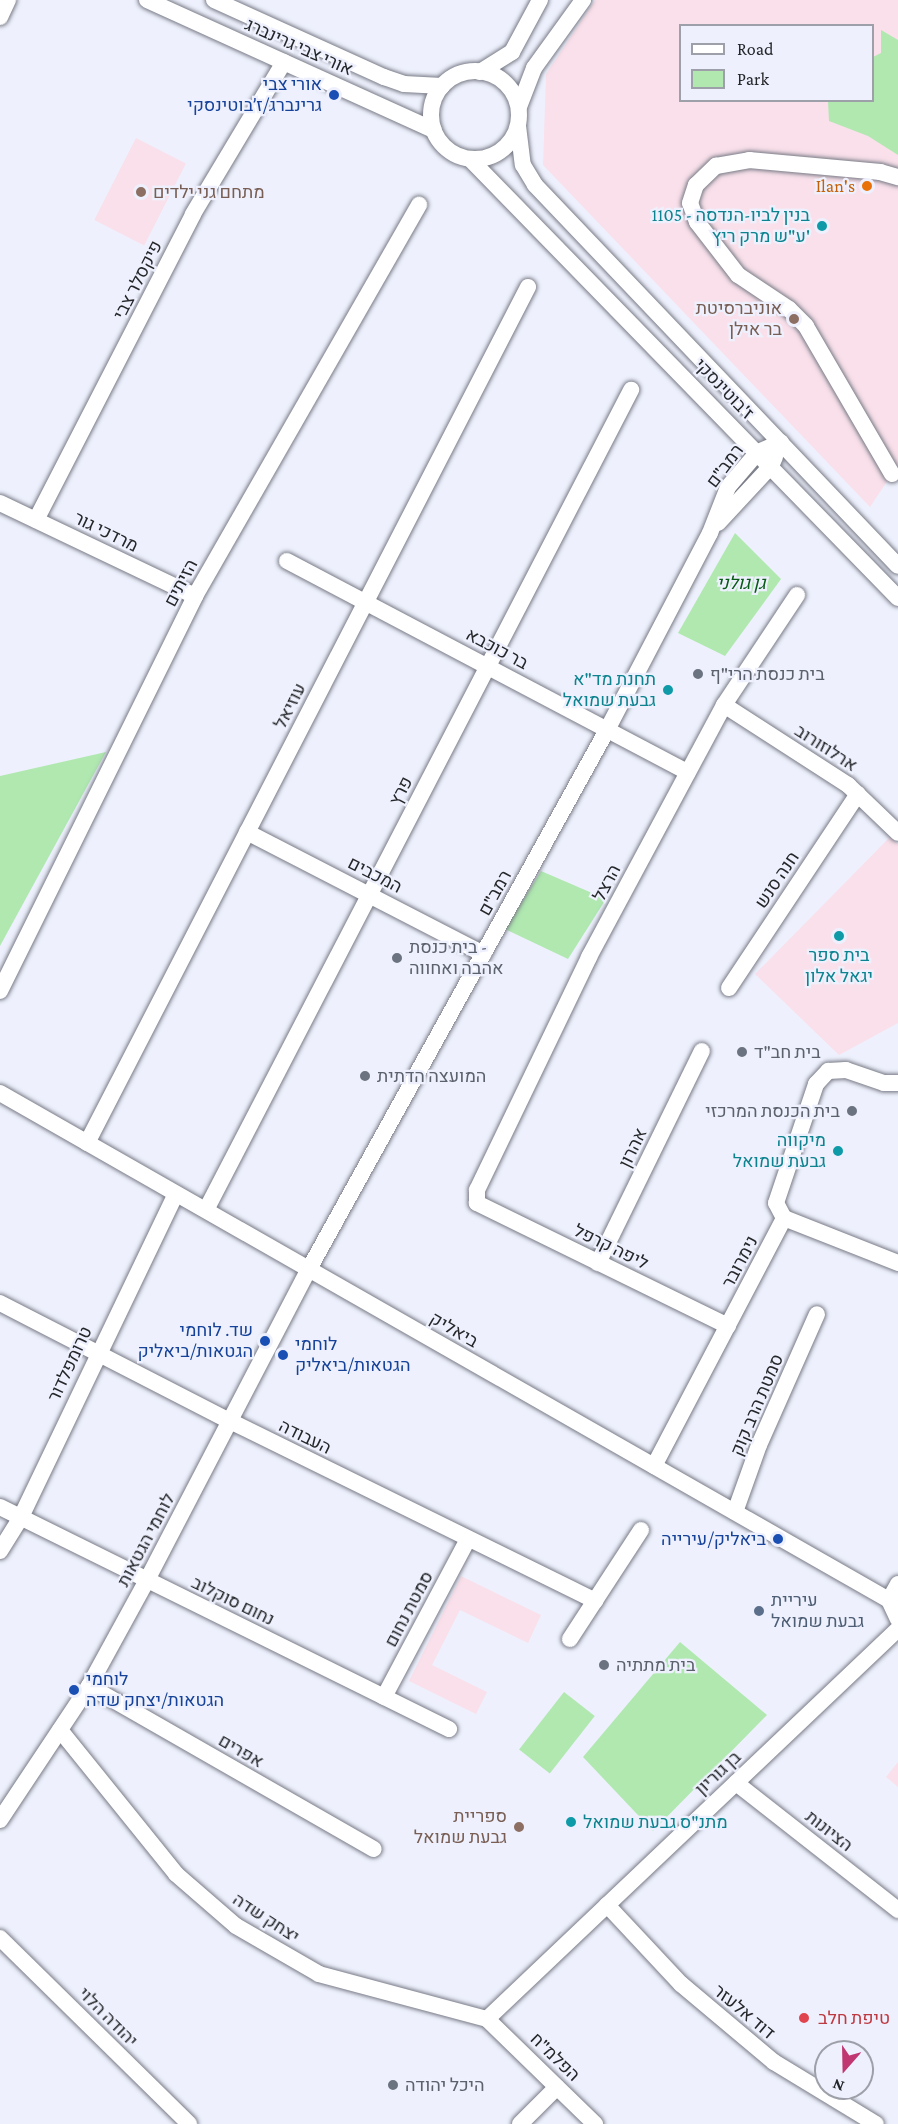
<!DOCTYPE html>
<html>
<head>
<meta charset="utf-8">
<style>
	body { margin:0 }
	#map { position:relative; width:898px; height:2124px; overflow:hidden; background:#eef1fd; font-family:"Crimson Pro",Heebo,serif }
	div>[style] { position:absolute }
	.education>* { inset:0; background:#f9e0ea; transform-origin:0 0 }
	.green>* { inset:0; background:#b0e8b0; transform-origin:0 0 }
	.roads { filter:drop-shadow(0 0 2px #787b86) drop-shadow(0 0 2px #787b86) }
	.minor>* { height:16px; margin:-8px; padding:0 8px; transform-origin:8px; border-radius:8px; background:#fff }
	.minor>.ring { margin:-8px; padding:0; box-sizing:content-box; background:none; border:16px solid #fff; border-radius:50% }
	.dots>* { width:16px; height:16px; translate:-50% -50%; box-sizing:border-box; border:3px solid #eef1fd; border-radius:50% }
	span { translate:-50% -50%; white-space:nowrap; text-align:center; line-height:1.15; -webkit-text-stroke:4.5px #eef1fd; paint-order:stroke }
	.street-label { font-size:18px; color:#26272b }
	.transit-label { font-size:18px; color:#164399 }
	.right { translate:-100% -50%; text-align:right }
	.left { translate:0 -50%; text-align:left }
	.food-label { font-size:18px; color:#c56008 }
	.education-label { font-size:18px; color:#785e54 }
	.culture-label { font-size:18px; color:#0d838f }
	.park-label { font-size:18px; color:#085a17; font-style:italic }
	.worship-label { font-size:18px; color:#5b616d }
	.service-label { font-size:18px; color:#4e5e75 }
	.health-label { font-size:18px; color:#be3a42 }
	.legend { position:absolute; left:679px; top:24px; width:195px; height:78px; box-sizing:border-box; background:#eef1fd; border:2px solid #9ea0a9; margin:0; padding:8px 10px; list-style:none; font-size:18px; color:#26272b }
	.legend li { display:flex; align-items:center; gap:12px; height:30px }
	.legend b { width:30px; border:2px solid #9ea0a9 }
	.north { position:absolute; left:814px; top:2040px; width:60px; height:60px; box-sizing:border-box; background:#eef1fd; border:2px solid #9ea0a9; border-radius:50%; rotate:200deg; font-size:16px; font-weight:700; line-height:24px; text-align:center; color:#26272b }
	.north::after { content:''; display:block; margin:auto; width:21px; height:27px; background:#c03670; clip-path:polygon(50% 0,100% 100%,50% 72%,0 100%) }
</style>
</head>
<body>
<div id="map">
	<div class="education">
		<i style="clip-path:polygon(evenodd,595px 0,898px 0,898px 481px,892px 474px,870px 507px,543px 165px,546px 74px,595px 0,680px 26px,872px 26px,872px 100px,680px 100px,680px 26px)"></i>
		<i style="left:136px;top:138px;width:56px;height:92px;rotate:27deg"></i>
		<i style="clip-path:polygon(890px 837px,898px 844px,898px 1023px,839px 1055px,755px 974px)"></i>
		<i style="clip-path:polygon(461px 1576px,541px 1615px,528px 1643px,460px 1610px,432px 1665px,487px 1692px,476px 1714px,409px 1681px)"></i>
		<i style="clip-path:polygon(898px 1762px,898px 1787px,886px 1777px)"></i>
	</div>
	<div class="green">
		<i style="clip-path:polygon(881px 30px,898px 40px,898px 155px,868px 136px,829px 121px,828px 101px,872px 100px,873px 57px,881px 53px)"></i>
		<i style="clip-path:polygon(735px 533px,781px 579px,725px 656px,678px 633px)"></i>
		<i style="clip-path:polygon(106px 752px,0 946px,0 776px)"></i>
		<i style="clip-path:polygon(541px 871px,606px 899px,568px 959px,505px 929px)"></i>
		<i style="clip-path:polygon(680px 1642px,767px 1715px,653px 1831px,583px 1757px)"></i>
		<i style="left:564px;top:1692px;width:39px;height:73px;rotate:38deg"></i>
	</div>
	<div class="roads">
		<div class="minor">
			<i style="left:147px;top:0;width:315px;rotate:24.4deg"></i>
			<i style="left:214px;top:0;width:187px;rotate:24.4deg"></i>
			<i style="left:384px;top:77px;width:21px;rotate:19deg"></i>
			<i style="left:404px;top:84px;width:38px;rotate:3deg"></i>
			<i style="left:0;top:17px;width:19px;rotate:-65deg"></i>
			<i class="ring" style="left:431px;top:71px;width:72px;height:72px"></i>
			<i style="left:480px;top:72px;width:38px;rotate:-32deg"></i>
			<i style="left:512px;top:52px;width:59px;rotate:-61.7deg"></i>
			<i style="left:519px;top:107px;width:42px;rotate:-69deg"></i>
			<i style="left:534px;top:68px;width:84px;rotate:-54.2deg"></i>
			<i style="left:518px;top:126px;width:39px;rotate:83deg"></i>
			<i style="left:523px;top:165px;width:23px;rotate:59deg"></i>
			<i style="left:535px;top:185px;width:526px;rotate:46.39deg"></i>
			<i style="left:470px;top:159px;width:613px;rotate:45.73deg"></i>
			<i style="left:892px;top:474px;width:171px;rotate:-120.2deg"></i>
			<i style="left:806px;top:326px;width:24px;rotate:-135deg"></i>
			<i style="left:789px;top:309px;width:61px;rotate:-146.3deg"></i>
			<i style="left:738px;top:275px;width:67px;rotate:-127.7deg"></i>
			<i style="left:697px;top:222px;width:20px;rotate:-110deg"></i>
			<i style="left:690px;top:203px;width:19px;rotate:-72deg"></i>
			<i style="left:696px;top:185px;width:28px;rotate:-44deg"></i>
			<i style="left:716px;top:166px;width:34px;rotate:-10deg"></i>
			<i style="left:749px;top:160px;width:132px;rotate:5.2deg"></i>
			<i style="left:880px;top:172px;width:19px;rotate:16deg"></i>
			<i style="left:0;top:503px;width:216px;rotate:25.5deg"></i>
			<i style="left:36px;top:520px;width:344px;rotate:-62.8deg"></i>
			<i style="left:193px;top:214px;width:177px;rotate:-59.1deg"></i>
			<i style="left:718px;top:523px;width:78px;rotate:-47.1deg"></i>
			<i style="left:771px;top:466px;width:10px;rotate:-66deg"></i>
			<i style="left:287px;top:561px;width:453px;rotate:27.8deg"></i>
			<i style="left:724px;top:705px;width:148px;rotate:32.8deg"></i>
			<i style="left:848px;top:785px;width:69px;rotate:43.8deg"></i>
			<i style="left:247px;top:832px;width:266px;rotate:27.3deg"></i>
			<i style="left:729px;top:988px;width:233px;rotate:-56.4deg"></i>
			<i style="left:0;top:991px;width:441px;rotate:-63.7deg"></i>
			<i style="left:195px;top:596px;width:451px;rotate:-60.2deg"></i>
			<i style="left:0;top:1093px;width:1023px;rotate:29.7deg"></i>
			<i style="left:87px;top:1143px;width:963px;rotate:-62.74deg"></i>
			<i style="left:206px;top:1210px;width:924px;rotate:-62.6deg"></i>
			<i style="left:784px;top:1218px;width:17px;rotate:-118deg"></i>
			<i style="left:776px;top:1203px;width:126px;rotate:-71.4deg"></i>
			<i style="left:816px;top:1084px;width:18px;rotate:-47deg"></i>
			<i style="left:828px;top:1071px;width:18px;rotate:-3deg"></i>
			<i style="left:846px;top:1070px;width:40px;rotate:18.9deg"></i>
			<i style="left:884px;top:1083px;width:14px"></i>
			<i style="left:784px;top:1218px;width:123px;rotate:21.5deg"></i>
			<i style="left:598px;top:1263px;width:236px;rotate:-63.9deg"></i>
			<i style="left:0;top:1303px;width:261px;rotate:27.2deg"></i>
			<i style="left:232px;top:1422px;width:405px;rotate:26.2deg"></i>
			<i style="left:728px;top:1326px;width:280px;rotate:-153.9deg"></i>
			<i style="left:477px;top:1203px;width:13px;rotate:-90deg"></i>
			<i style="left:477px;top:1190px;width:259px;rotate:-64.3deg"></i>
			<i style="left:589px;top:957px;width:286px;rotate:-61.8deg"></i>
			<i style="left:724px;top:705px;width:132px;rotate:-56.4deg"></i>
			<i style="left:654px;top:1466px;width:280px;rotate:-62.3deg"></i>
			<i style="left:0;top:1507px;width:501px;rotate:26.31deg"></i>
			<i style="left:735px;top:1512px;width:71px;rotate:-70.3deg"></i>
			<i style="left:759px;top:1445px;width:143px;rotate:-66.1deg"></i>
			<i style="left:0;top:1551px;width:40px;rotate:-58deg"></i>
			<i style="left:21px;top:1517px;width:358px;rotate:-64.4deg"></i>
			<i style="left:898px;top:1584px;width:18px;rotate:119deg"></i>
			<i style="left:889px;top:1600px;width:21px;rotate:65deg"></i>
			<i style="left:570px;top:1639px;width:130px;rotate:-56.9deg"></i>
			<i style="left:89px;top:1686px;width:328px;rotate:29.8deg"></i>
			<i style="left:384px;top:1697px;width:179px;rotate:-62deg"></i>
			<i style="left:60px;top:1730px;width:185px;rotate:51.1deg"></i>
			<i style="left:176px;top:1874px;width:79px;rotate:40.9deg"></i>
			<i style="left:236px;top:1926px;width:96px;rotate:30deg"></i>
			<i style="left:319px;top:1974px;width:174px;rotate:15deg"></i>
			<i style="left:487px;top:2019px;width:151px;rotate:44.2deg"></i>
			<i style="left:736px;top:1783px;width:206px;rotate:38.1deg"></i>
			<i style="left:0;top:1820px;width:161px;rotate:-56.4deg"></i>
			<i style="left:89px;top:1686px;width:121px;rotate:-61.3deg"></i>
			<i style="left:147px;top:1580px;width:351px;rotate:-62.5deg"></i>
			<i style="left:309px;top:1269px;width:616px;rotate:-61.06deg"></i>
			<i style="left:607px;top:730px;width:222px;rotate:-62.4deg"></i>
			<i style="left:710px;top:533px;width:49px;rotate:-68.6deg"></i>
			<i style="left:728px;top:487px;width:46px;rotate:-49.4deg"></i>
			<i style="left:758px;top:452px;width:25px;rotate:-23deg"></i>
			<i style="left:607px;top:1905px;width:108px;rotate:46.9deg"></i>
			<i style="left:681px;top:1984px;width:121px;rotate:40deg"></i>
			<i style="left:774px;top:2062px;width:119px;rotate:31.3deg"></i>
			<i style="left:0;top:1938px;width:265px;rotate:44.5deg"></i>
			<i style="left:487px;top:2019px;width:567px;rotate:-43.5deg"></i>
			<i style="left:520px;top:2124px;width:52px;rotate:-45deg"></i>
		</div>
	</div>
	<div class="dots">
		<i style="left:334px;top:95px;background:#1a4fb4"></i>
		<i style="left:867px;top:186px;background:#e8710a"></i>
		<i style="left:141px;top:192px;background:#8d6e63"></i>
		<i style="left:822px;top:226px;background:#0f9aa8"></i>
		<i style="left:794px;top:319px;background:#8d6e63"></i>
		<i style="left:698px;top:674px;background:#6b7280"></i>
		<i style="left:668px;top:690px;background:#0f9aa8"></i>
		<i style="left:839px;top:936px;background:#0f9aa8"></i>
		<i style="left:397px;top:958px;background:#6b7280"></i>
		<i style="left:742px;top:1052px;background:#6b7280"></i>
		<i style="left:365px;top:1076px;background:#6b7280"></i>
		<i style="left:852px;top:1111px;background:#6b7280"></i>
		<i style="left:838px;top:1151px;background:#0f9aa8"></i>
		<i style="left:265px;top:1341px;background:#1a4fb4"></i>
		<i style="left:283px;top:1355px;background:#1a4fb4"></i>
		<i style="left:778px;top:1539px;background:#1a4fb4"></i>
		<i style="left:759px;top:1611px;background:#5c6f8a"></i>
		<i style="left:604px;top:1665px;background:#6b7280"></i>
		<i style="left:74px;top:1690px;background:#1a4fb4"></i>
		<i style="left:571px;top:1822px;background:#0f9aa8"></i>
		<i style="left:519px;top:1827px;background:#8d6e63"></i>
		<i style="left:804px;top:2018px;background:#e0444e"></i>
		<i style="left:393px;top:2085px;background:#6b7280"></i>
	</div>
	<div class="street-label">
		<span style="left:299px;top:47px;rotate:24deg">אורי צבי גרינברג</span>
		<span style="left:138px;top:280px;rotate:-63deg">פיקסלר צבי</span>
		<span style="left:724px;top:389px;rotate:46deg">ז'בוטינסקי</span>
		<span style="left:725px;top:466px;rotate:-53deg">רמב"ם</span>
		<span style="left:106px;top:532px;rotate:26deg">מרדכי גור</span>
		<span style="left:181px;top:583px;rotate:-62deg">הזיתים</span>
		<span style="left:497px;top:649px;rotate:28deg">בר כוכבא</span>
		<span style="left:290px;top:706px;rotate:-63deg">עוזיאל</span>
		<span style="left:826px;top:748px;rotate:33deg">ארלוזורוב</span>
		<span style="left:401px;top:791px;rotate:-63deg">פרץ</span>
		<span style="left:375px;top:875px;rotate:27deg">המכבים</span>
		<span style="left:777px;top:880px;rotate:-56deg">חנה סנש</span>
		<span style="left:607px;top:883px;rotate:-62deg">הרצל</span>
		<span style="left:495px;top:893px;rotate:-61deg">רמב"ם</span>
		<span style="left:633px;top:1148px;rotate:-64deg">אהרון</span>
		<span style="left:611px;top:1247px;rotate:26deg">ליפה קרפל</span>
		<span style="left:740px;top:1262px;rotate:-62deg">נימרובר</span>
		<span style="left:454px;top:1330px;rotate:30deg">ביאליק</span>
		<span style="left:70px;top:1364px;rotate:-65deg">טרומפלדור</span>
		<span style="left:757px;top:1405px;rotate:-67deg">סמטת הרב קוק</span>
		<span style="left:305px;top:1437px;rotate:26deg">העבודה</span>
		<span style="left:146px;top:1540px;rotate:-62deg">לוחמי הגטאות</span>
		<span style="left:233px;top:1601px;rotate:26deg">נחום סוקלוב</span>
		<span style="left:409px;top:1609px;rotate:-62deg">סמטת נחום</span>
		<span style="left:241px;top:1751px;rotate:30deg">אפרים</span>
		<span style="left:718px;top:1773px;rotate:-43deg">בן גוריון</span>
		<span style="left:829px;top:1831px;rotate:38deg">הציונות</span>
		<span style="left:266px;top:1918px;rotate:33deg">יצחק שדה</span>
		<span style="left:744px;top:2012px;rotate:40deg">דוד אלעזר</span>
		<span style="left:108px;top:2017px;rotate:45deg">יהודה הלוי</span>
		<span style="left:555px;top:2057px;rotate:44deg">הפלמ"ח</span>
	</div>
	<div class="transit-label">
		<span class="right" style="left:322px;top:95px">אורי צבי<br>גרינברג/ז׳בוטינסקי</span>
		<span class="right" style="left:253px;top:1341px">שד. לוחמי<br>הגטאות/ביאליק</span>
		<span class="left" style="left:295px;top:1355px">לוחמי<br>הגטאות/ביאליק</span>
		<span class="right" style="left:766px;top:1539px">ביאליק/עירייה</span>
		<span class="left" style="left:86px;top:1690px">לוחמי<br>הגטאות/יצחק שדה</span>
	</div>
	<div class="food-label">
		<span class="right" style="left:855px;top:186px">Ilan's</span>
	</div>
	<div class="education-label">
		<span class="left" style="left:153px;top:192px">מתחם גני ילדים</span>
		<span class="right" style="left:782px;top:319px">אוניברסיטת<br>בר אילן</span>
		<span class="right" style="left:507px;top:1827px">ספריית<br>גבעת שמואל</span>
	</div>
	<div class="culture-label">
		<span class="right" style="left:810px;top:226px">1105 - בנין לביו-הנדסה<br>ע"ש מרק ריץ'</span>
		<span class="right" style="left:656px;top:690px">תחנת מד"א<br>גבעת שמואל</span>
		<span style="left:839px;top:966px">בית ספר<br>יגאל אלון</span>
		<span class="right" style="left:826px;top:1151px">מיקווה<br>גבעת שמואל</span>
		<span class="left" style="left:583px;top:1822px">מתנ"ס גבעת שמואל</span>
	</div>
	<div class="park-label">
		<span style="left:741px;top:583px">גן גולני</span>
	</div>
	<div class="worship-label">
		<span class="left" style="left:710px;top:674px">בית כנסת הרי"ף</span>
		<span class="left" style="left:409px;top:958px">בית כנסת -<br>אהבה ואחווה</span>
		<span class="left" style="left:754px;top:1052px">בית חב"ד</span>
		<span class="left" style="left:377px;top:1076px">המועצה הדתית</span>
		<span class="right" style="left:840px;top:1111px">בית הכנסת המרכזי</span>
		<span class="left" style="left:616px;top:1665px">בית מתתיה</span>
		<span class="left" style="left:405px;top:2085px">היכל יהודה</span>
	</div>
	<div class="service-label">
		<span class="left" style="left:771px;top:1611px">עיריית<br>גבעת שמואל</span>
	</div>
	<div class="health-label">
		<span class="left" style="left:818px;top:2018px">טיפת חלב</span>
	</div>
	<ul class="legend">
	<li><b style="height:8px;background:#fff"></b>Road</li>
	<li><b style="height:16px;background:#b0e8b0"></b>Park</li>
	</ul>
	<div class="north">N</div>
</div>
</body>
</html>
